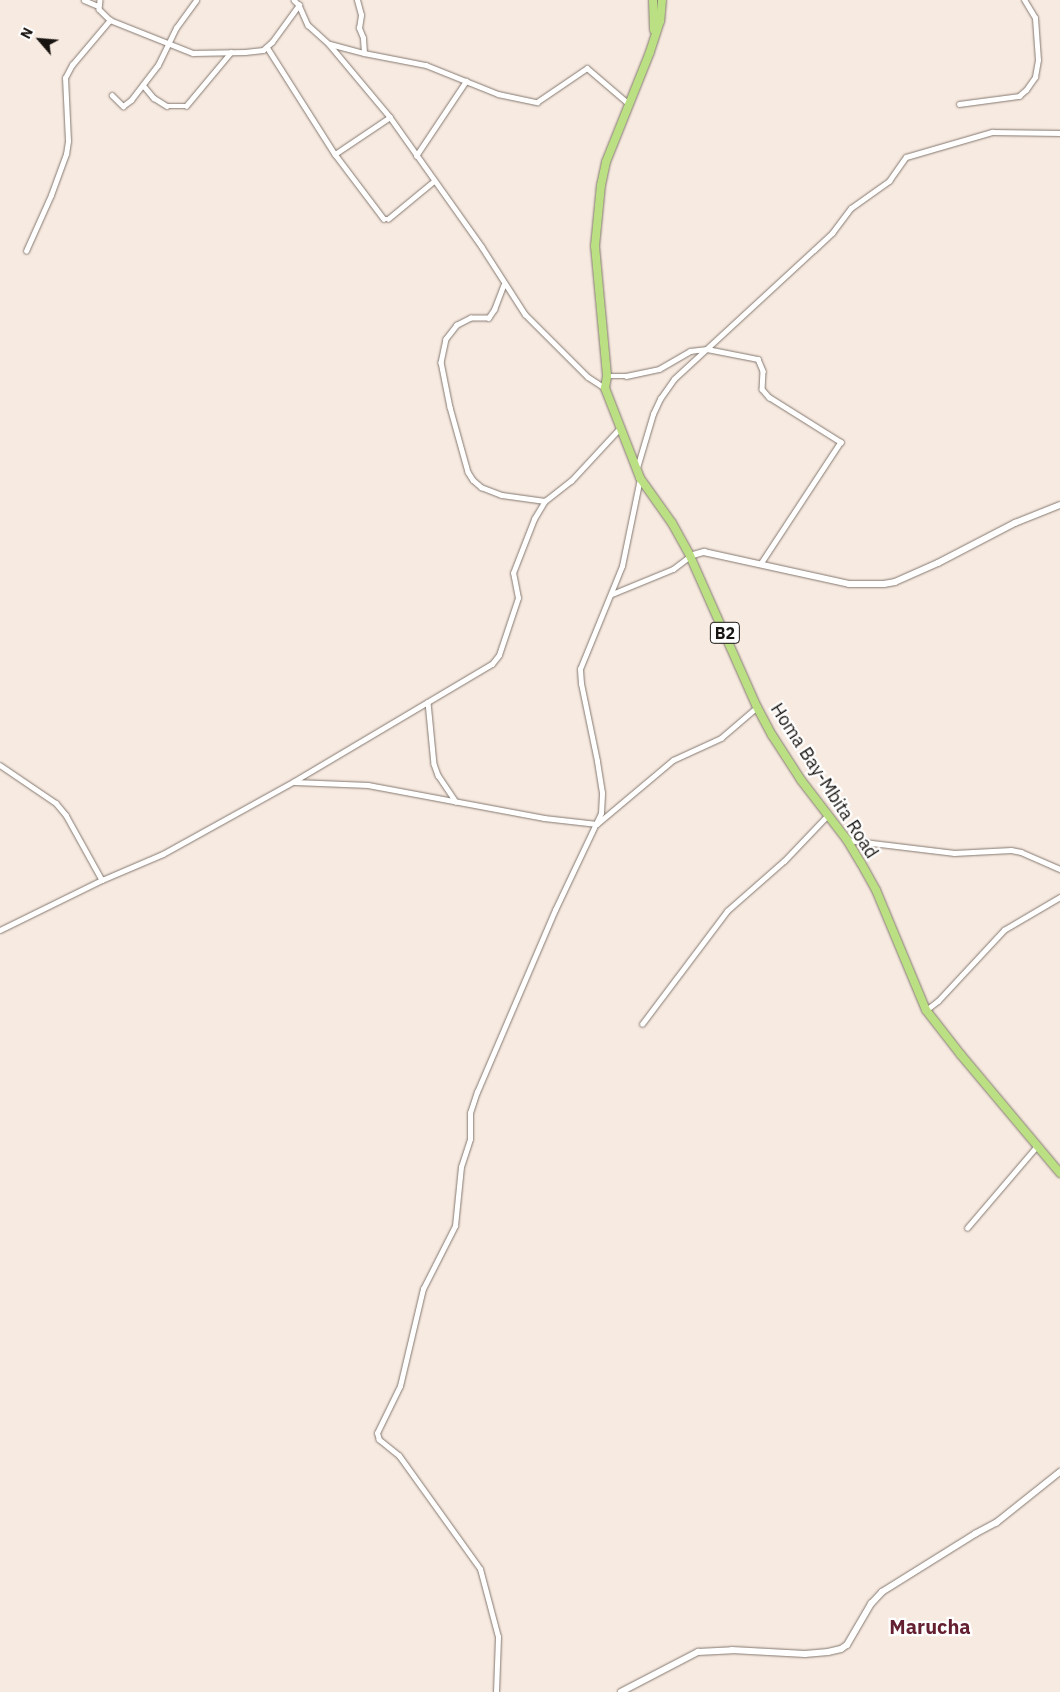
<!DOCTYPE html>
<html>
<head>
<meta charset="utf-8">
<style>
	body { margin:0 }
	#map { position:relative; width:1060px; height:1692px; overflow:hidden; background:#f7eae0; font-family:"IBM Plex Sans",sans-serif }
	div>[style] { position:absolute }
	.roads { filter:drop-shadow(0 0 1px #847870) drop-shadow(0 0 1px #847870) }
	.minor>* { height:4.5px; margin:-2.25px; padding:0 2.25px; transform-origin:2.25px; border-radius:2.25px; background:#fff }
	.tertiary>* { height:5.5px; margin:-2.75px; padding:0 2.75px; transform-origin:2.75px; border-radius:2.75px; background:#fff }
	.trunk>* { height:8px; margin:-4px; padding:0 4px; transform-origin:4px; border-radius:4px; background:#bbe084 }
	span { translate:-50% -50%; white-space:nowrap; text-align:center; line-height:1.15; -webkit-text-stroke:4.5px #fff; paint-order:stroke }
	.shield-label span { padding:1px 4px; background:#fff; border:1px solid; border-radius:4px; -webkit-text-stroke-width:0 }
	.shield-label { font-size:16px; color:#181411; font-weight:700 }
	.street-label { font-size:18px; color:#181411 }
	.quarter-label { font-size:20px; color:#641f30; font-weight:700 }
	.north { position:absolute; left:15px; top:15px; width:50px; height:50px; -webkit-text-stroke:4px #fff; paint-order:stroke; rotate:297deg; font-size:14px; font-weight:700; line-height:20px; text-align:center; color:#181411 }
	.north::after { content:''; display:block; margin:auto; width:18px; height:22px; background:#181411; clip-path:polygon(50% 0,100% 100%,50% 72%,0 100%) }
</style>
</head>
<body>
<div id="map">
	<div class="roads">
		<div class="minor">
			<i style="left:84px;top:0;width:15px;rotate:23deg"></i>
			<i style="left:100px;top:0;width:9px;rotate:96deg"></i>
			<i style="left:99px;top:9px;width:16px;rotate:45deg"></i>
			<i style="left:110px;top:20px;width:89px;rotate:21.7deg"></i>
			<i style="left:193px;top:53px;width:52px;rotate:-1.1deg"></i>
			<i style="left:245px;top:52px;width:18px;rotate:-6deg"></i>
			<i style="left:263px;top:50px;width:12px;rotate:-42deg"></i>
			<i style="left:272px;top:42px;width:46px;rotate:-53.9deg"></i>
			<i style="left:294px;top:0;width:7px;rotate:45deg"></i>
			<i style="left:299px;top:5px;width:22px;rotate:66deg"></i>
			<i style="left:308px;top:25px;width:28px;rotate:42deg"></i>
			<i style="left:329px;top:44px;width:95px;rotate:50.1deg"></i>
			<i style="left:390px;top:117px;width:159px;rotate:54.7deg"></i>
			<i style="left:482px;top:247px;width:80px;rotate:57.3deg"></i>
			<i style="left:525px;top:314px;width:89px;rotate:45deg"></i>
			<i style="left:588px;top:377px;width:20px;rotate:33deg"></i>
			<i style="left:330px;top:44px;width:35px;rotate:15deg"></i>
			<i style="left:364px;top:53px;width:15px;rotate:-94deg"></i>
			<i style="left:363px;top:38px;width:11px;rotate:-112deg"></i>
			<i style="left:359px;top:28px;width:13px;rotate:-81deg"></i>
			<i style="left:361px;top:15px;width:16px;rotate:-105deg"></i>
			<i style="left:267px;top:47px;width:127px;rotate:57.6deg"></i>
			<i style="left:335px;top:154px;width:81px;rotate:53deg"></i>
			<i style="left:384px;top:219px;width:4px"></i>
			<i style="left:388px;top:219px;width:60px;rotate:-39.6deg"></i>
			<i style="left:364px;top:53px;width:63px;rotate:11deg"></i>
			<i style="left:426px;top:65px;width:78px;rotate:21.9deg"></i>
			<i style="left:498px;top:94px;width:40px;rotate:12deg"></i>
			<i style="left:537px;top:102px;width:60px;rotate:-34.2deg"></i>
			<i style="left:587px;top:68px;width:54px;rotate:40.5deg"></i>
			<i style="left:143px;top:85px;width:17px;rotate:50deg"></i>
			<i style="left:154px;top:98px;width:15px;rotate:32deg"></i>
			<i style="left:167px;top:106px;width:19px"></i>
			<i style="left:186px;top:106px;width:70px;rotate:-50.2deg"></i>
			<i style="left:112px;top:95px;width:16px;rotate:45deg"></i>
			<i style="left:123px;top:106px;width:10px;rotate:-37deg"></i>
			<i style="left:131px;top:100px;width:44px;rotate:-52.4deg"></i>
			<i style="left:158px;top:65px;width:41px;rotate:-64.1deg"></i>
			<i style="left:176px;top:28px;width:34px;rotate:-54deg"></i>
			<i style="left:959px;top:104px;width:61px;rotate:-7.6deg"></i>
			<i style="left:1019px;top:96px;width:9px;rotate:-41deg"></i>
			<i style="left:1026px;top:90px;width:16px;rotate:-55deg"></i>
			<i style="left:1035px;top:77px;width:17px;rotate:-80deg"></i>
			<i style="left:1038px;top:60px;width:42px;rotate:-94.1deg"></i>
			<i style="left:1035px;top:18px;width:21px;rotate:-121deg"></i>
			<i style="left:335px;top:154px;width:66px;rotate:-33.9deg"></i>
			<i style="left:416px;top:156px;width:90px;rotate:-56.3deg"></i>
			<i style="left:26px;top:251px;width:61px;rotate:-65.9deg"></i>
			<i style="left:51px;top:195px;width:44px;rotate:-69.9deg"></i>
			<i style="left:66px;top:154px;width:13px;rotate:-81deg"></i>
			<i style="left:68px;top:141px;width:63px;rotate:-92.7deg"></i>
			<i style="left:65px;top:78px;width:15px;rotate:-62deg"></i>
			<i style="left:72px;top:65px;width:59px;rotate:-49.8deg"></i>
			<i style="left:504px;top:285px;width:26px;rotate:111deg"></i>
			<i style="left:495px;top:309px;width:11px;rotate:124deg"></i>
			<i style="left:489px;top:318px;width:18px;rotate:180deg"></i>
			<i style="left:471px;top:318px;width:16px;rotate:153deg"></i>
			<i style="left:457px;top:325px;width:18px;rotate:128deg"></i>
			<i style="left:446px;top:339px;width:24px;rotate:102deg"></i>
			<i style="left:441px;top:362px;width:46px;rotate:78.7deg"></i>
			<i style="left:450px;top:407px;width:67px;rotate:74.5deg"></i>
			<i style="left:468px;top:472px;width:9px;rotate:58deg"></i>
			<i style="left:473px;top:480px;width:11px;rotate:41deg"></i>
			<i style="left:481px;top:487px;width:22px;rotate:21deg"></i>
			<i style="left:502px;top:495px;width:43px;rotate:7.9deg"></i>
			<i style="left:607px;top:376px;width:19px"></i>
			<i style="left:626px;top:376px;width:34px;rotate:-12deg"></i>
			<i style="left:659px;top:369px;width:36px;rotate:-30deg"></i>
			<i style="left:690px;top:351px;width:17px;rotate:-7deg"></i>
			<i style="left:707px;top:349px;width:52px;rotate:11.1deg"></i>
			<i style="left:758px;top:359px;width:13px;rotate:67deg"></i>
			<i style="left:763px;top:371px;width:18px;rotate:93deg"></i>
			<i style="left:762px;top:389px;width:11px;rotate:49deg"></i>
			<i style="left:769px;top:397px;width:85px;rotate:32deg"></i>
			<i style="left:841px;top:442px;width:146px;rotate:123.3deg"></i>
			<i style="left:637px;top:468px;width:56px;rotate:-73.5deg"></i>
			<i style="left:653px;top:414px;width:17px;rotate:-65deg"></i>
			<i style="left:660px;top:399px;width:24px;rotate:-55deg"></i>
			<i style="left:674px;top:379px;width:190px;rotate:-42.7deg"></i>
			<i style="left:814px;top:250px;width:25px;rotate:-43deg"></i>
			<i style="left:832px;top:233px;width:31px;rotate:-53deg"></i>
			<i style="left:851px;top:208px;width:47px;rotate:-35.4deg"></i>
			<i style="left:889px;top:181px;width:29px;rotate:-55deg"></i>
			<i style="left:906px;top:157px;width:90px;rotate:-16.2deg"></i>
			<i style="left:992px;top:132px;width:68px;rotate:0.8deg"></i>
			<i style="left:612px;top:594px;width:66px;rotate:-22.3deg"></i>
			<i style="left:673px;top:569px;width:21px;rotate:-37deg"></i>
			<i style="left:428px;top:702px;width:62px;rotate:84.5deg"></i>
			<i style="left:434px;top:764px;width:12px;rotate:70deg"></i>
			<i style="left:438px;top:775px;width:32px;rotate:56deg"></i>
			<i style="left:0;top:765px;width:68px;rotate:34.2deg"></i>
			<i style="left:56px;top:803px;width:16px;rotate:50deg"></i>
			<i style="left:66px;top:815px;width:74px;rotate:61deg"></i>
			<i style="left:295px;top:782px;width:73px;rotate:2.4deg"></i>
			<i style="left:368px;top:785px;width:179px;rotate:10.6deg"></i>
			<i style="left:544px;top:818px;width:53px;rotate:6.5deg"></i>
			<i style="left:597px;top:824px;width:99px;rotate:-40.1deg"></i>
			<i style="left:673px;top:760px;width:53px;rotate:-24.6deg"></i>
			<i style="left:721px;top:738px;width:48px;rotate:-40.7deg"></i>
			<i style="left:847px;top:840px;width:108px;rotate:6.9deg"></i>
			<i style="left:954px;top:853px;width:57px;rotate:-3deg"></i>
			<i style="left:1011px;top:850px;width:10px;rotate:11deg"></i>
			<i style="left:1021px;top:852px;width:43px;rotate:23.6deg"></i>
			<i style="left:0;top:930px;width:114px;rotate:-26.1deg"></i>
			<i style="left:102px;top:880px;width:66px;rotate:-23.1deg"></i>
			<i style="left:163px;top:854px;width:149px;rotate:-29deg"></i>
			<i style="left:293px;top:782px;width:231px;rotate:-30.7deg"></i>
			<i style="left:492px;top:664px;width:11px;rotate:-52deg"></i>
			<i style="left:499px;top:655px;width:60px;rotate:-71.6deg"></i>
			<i style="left:518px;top:598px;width:25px;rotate:-101deg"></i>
			<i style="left:513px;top:573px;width:58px;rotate:-68.7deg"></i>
			<i style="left:534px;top:519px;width:21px;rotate:-59deg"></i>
			<i style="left:545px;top:501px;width:33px;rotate:-38deg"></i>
			<i style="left:571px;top:481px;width:72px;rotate:-47.2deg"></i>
			<i style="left:926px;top:1010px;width:15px;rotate:-37deg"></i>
			<i style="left:938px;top:1001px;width:97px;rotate:-47.1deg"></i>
			<i style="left:1004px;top:930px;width:65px;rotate:-30.5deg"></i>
			<i style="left:642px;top:1024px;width:141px;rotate:-53deg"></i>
			<i style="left:727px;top:911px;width:76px;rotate:-41.3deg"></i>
			<i style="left:784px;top:861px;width:64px;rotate:-46.3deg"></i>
			<i style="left:967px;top:1228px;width:108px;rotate:-49.5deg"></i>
			<i style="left:496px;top:1692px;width:55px;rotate:-87.9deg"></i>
			<i style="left:498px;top:1637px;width:70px;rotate:-104.8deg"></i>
			<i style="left:480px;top:1569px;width:139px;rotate:-125.6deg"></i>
			<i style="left:399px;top:1456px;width:26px;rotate:-141deg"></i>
			<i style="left:379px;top:1440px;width:7px;rotate:-106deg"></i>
			<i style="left:377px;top:1433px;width:52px;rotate:-63.9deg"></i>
			<i style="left:400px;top:1386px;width:100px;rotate:-76.7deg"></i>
			<i style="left:423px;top:1289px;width:71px;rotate:-63.1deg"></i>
			<i style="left:455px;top:1226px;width:59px;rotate:-84.2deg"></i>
			<i style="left:461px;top:1167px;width:29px;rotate:-72deg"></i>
			<i style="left:470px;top:1139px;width:26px;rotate:-90deg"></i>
			<i style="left:470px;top:1113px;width:22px;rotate:-72deg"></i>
			<i style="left:477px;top:1092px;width:198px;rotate:-66.8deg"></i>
			<i style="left:555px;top:910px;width:107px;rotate:-64.6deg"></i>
			<i style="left:601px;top:813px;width:20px;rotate:-87deg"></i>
			<i style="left:602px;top:793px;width:32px;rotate:-99deg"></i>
			<i style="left:597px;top:761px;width:79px;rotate:-101.7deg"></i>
			<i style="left:581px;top:684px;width:15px;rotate:-94deg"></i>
			<i style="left:580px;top:669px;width:111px;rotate:-67.8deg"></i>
			<i style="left:622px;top:566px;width:90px;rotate:-78.4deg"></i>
		</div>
		<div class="tertiary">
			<i style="left:690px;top:556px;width:15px;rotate:-16deg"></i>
			<i style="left:704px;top:552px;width:148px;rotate:12.4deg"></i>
			<i style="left:849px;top:584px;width:35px"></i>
			<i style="left:884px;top:584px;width:11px;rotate:-10deg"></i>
			<i style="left:895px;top:582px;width:47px;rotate:-23.8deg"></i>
			<i style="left:938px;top:563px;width:87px;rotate:-27.5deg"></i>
			<i style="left:1015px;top:523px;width:48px;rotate:-21.8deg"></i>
			<i style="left:621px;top:1692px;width:87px;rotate:-27.5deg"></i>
			<i style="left:698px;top:1652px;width:34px;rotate:-3deg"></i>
			<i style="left:732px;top:1650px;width:73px;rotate:3.1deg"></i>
			<i style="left:805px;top:1654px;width:23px;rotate:-5deg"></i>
			<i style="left:828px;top:1652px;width:13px;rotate:-13deg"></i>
			<i style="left:841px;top:1649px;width:7px;rotate:-34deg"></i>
			<i style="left:847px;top:1645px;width:48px;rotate:-59.7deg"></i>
			<i style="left:871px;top:1604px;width:16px;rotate:-47deg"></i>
			<i style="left:882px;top:1592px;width:110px;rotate:-31.9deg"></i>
			<i style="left:975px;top:1534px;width:24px;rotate:-28deg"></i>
			<i style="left:996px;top:1523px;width:82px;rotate:-38.6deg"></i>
		</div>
		<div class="trunk">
			<i style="left:653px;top:0;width:30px;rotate:88deg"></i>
			<i style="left:662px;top:0;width:21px;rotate:95deg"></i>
			<i style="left:660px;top:21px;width:33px;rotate:108deg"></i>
			<i style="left:650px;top:52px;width:118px;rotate:111.8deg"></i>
			<i style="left:606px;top:162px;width:24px;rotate:102deg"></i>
			<i style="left:601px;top:185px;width:61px;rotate:95.6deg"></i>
			<i style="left:595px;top:246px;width:131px;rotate:84.7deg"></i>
			<i style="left:607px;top:376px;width:12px;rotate:99deg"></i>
			<i style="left:605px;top:388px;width:97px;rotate:68.7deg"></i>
			<i style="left:640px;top:478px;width:55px;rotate:54.6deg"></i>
			<i style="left:672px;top:523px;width:38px;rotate:61deg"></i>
			<i style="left:690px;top:556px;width:165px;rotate:66.1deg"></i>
			<i style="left:757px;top:707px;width:32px;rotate:62deg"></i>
			<i style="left:772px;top:735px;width:54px;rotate:57.2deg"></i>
			<i style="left:801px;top:780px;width:76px;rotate:52.5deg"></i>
			<i style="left:847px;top:840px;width:27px;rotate:59deg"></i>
			<i style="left:861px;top:863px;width:31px;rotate:61deg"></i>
			<i style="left:876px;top:890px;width:130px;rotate:67.4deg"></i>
			<i style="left:926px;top:1010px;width:57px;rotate:52.1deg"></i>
			<i style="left:961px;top:1055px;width:154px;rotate:50deg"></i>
		</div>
	</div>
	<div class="shield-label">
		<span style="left:725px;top:633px">B2</span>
	</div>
	<div class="street-label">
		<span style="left:824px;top:781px;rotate:57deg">Homa Bay-Mbita Road</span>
	</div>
	<div class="quarter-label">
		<span style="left:930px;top:1626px">Marucha</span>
	</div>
	<div class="north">N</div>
</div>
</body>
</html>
